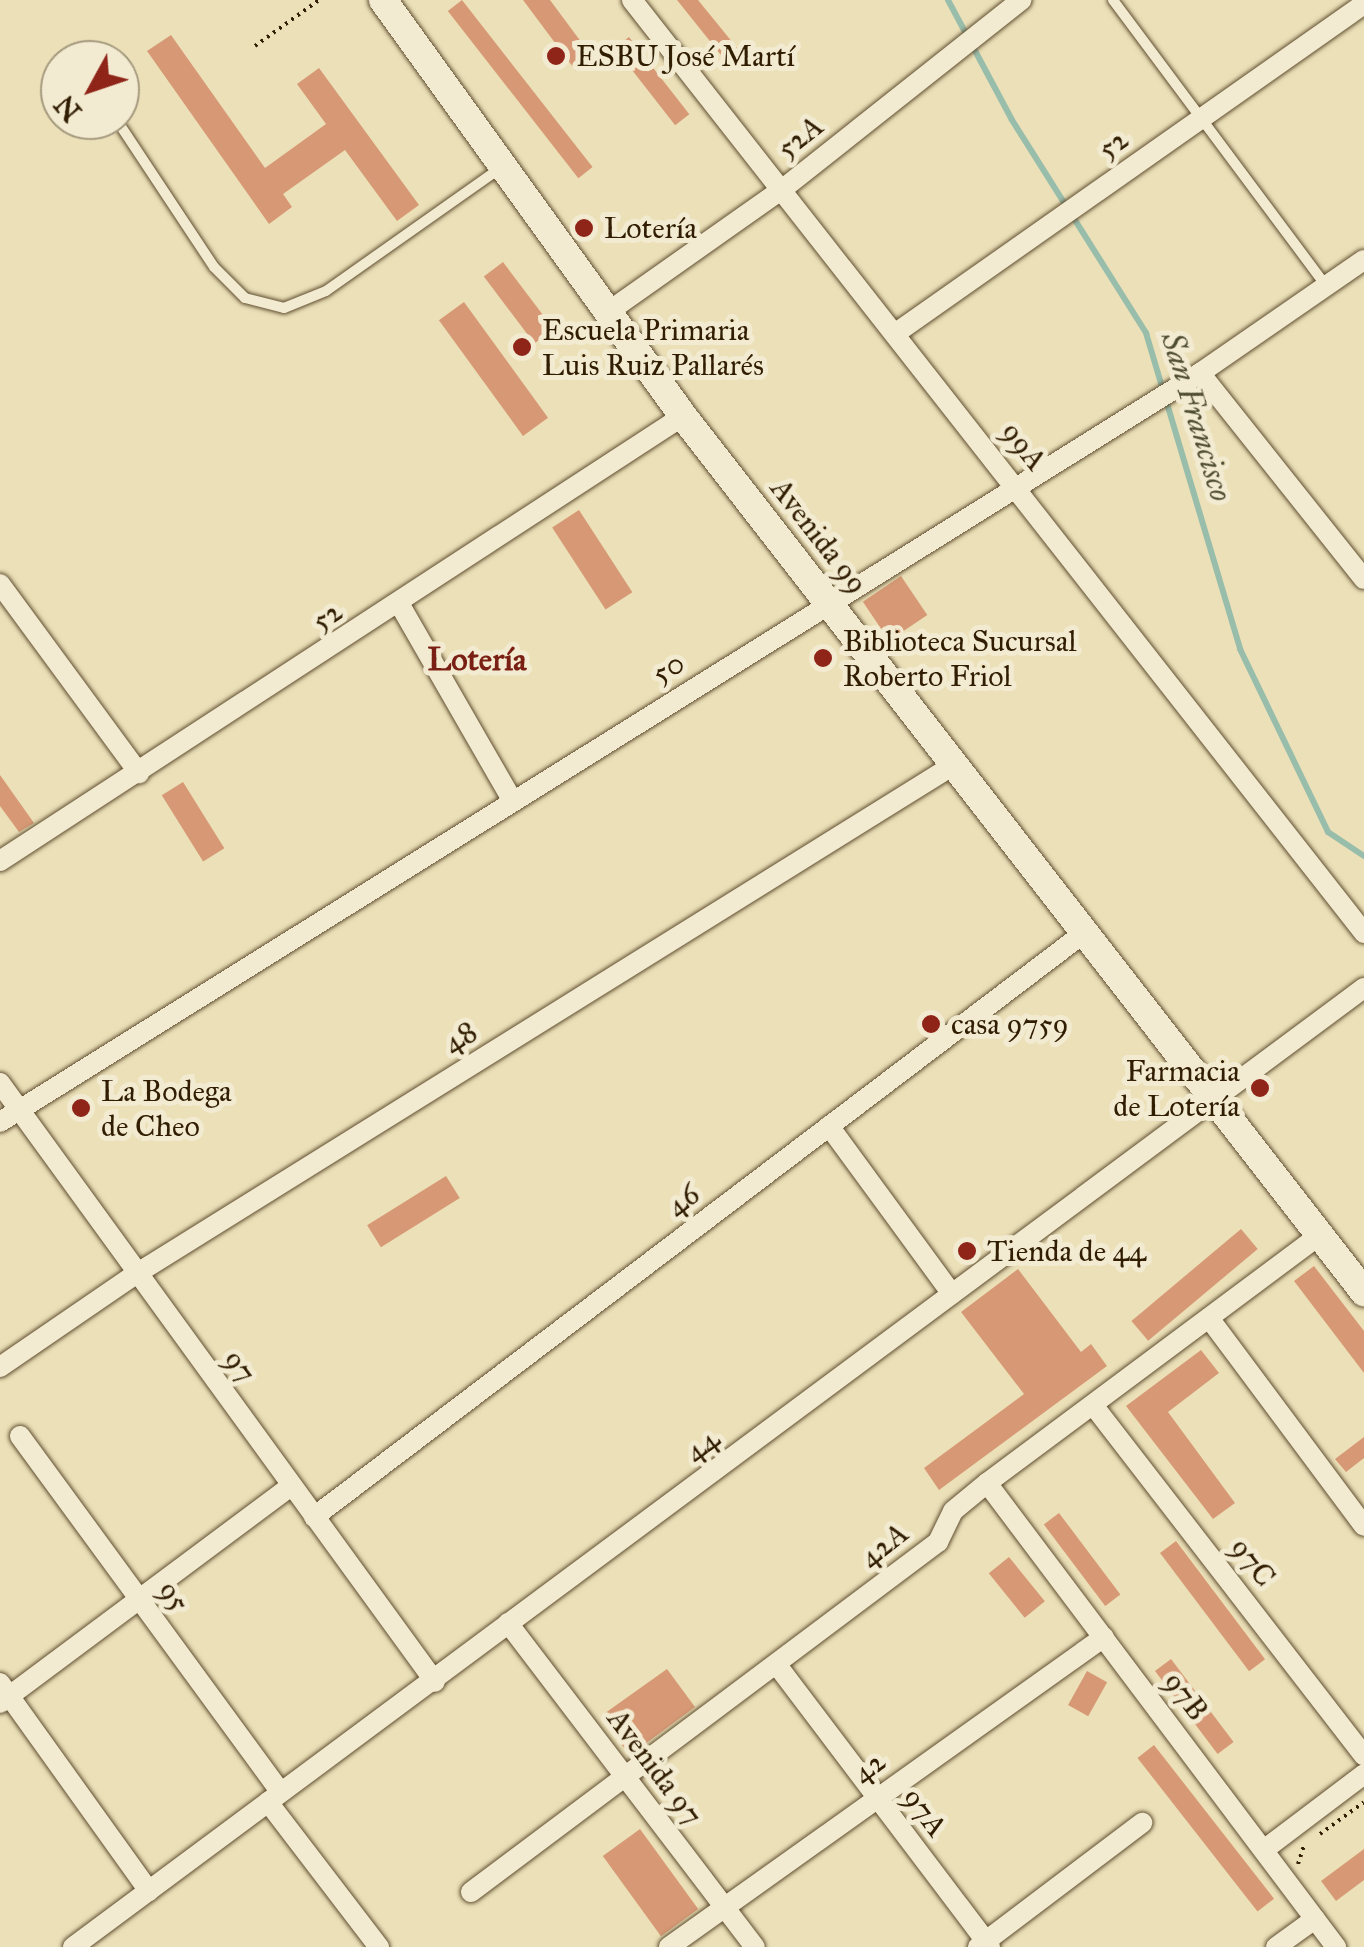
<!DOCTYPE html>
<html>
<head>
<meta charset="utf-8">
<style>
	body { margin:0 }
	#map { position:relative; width:1364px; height:1947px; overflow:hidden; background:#ebe0b8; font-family:"IM FELL Great Primer",serif }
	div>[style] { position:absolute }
	.stream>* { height:6px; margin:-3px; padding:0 3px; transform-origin:3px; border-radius:3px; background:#99bdab }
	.building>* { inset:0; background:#d79975; transform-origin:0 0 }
	.path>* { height:4px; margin-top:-2px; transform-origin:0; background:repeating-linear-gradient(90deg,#311d02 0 2.5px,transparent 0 7.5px) }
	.roads { filter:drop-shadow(0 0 2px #604e30) drop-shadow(0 0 2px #604e30) }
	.lane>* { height:10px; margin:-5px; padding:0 5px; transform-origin:5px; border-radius:5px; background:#f2ebd1 }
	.street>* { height:20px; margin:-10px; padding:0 10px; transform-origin:10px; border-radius:10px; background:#f2ebd1 }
	.secondary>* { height:28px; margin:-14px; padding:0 14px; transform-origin:14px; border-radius:14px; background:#f2ebd1 }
	.dots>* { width:28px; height:28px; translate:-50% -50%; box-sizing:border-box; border:5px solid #f2ebd1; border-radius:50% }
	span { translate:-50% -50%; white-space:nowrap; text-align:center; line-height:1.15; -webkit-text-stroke:10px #f2ebd1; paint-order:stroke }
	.poi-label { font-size:30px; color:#311d02 }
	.left { translate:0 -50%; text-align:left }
	.right { translate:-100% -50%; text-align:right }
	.street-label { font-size:30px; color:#311d02 }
	.water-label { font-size:32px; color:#504d35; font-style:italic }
	.neighbourhood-label { font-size:32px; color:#7a1f14; font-weight:700 }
	.north { position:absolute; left:40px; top:40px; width:100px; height:100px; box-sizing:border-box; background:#f2ebd1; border:2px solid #a5997e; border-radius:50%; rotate:230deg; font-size:28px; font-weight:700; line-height:40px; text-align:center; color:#311d02 }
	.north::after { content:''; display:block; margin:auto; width:35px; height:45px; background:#8f2418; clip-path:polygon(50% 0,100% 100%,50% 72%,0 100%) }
</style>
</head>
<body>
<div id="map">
	<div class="stream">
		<i style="left:948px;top:0;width:136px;rotate:61.9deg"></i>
		<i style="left:1012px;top:120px;width:252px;rotate:57.8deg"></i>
		<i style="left:1146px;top:333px;width:330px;rotate:73.4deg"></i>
		<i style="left:1240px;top:649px;width:203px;rotate:64.3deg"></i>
		<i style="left:1328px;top:832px;width:43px;rotate:33.7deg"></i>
	</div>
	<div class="building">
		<i style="left:462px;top:0;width:212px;height:18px;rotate:52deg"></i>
		<i style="clip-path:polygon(523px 0,550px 0,593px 58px,576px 71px)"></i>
		<i style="clip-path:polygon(677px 0,698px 0,742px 54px,729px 65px)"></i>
		<i style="clip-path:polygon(171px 35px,265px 168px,326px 124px,297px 84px,319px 68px,419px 205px,397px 221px,345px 150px,283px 194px,292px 207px,269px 224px,147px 51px)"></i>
		<i style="left:629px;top:37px;width:98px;height:18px;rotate:52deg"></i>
		<i style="left:503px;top:262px;width:84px;height:24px;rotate:53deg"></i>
		<i style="left:464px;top:302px;width:143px;height:31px;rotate:54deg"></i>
		<i style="left:579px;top:510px;width:98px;height:32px;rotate:57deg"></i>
		<i style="left:901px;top:576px;width:47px;height:46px;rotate:56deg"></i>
		<i style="clip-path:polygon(0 775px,34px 823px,19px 832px,0 806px)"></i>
		<i style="left:183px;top:782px;width:78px;height:25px;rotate:58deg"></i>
		<i style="left:446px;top:1176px;width:26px;height:93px;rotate:58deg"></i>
		<i style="left:1241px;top:1229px;width:26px;height:143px;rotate:50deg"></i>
		<i style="clip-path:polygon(1314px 1266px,1364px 1331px,1364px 1373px,1294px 1281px)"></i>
		<i style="clip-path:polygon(1018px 1269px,1081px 1352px,1091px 1344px,1107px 1366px,939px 1490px,924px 1468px,1024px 1394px,961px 1312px)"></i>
		<i style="clip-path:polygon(1201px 1350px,1219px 1373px,1168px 1412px,1235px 1503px,1213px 1519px,1126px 1406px)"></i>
		<i style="clip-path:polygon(1364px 1437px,1364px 1458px,1346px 1472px,1335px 1459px)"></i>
		<i style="left:1059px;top:1513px;width:102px;height:19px;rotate:53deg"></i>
		<i style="left:1176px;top:1541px;width:148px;height:20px;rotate:53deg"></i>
		<i style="left:1009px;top:1557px;width:57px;height:26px;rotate:51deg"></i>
		<i style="left:1171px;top:1659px;width:104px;height:20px;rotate:53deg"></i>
		<i style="clip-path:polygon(667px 1669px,695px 1707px,637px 1750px,624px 1748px,601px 1716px)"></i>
		<i style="left:1087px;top:1671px;width:23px;height:39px;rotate:29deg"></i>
		<i style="left:1154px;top:1745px;width:195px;height:21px;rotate:52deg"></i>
		<i style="left:640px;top:1829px;width:99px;height:46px;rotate:54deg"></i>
		<i style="clip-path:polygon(1364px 1849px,1364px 1880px,1336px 1901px,1321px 1881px)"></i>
	</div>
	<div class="path">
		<i style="left:255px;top:46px;width:79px;rotate:-35.7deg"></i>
		<i style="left:1320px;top:1834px;width:54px;rotate:-36deg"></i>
		<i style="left:1298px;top:1864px;width:20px;rotate:-72deg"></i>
	</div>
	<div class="roads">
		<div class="lane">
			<i style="left:1113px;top:0;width:357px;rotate:53.3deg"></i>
			<i style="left:120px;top:125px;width:170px;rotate:56.5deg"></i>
			<i style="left:214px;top:267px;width:44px;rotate:45deg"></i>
			<i style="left:245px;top:298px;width:40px;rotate:14.4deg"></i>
			<i style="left:284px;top:308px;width:45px;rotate:-22deg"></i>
			<i style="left:326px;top:291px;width:215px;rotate:-35.2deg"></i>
		</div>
		<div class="street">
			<i style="left:632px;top:0;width:1186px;rotate:51.88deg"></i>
			<i style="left:608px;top:312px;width:215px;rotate:-35.2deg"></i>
			<i style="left:784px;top:188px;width:303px;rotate:-38.4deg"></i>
			<i style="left:896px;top:333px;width:572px;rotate:-35.11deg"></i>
			<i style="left:1200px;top:373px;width:263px;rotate:51.5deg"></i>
			<i style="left:0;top:584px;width:235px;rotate:53.7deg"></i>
			<i style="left:400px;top:605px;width:225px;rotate:60.1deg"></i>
			<i style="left:0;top:861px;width:815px;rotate:-33.09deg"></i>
			<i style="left:0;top:1083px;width:740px;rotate:54.01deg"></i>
			<i style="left:0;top:1122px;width:1415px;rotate:-31.97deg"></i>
			<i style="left:1200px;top:373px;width:199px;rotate:-34.6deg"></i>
			<i style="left:829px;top:1126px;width:208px;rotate:53.8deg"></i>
			<i style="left:1209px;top:1318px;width:259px;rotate:53.3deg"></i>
			<i style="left:0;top:1367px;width:165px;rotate:-34.4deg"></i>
			<i style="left:136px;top:1274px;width:965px;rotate:-31.91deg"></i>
			<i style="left:1093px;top:1405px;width:443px;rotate:52.3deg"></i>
			<i style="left:20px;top:1436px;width:440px;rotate:53.8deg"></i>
			<i style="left:987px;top:1483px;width:581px;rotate:53.05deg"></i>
			<i style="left:314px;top:1517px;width:971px;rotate:-37.18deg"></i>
			<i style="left:508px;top:1623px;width:407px;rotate:52.7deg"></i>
			<i style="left:777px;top:1665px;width:353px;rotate:52.9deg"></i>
			<i style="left:0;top:1683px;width:256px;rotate:54.4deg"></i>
			<i style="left:0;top:1703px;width:363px;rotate:-36.7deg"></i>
			<i style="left:268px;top:1802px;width:183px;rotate:52.6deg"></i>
			<i style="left:1265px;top:1849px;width:124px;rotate:-37.1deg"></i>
			<i style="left:471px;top:1892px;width:584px;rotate:-36.85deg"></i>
			<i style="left:938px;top:1542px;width:34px;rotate:-64deg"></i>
			<i style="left:953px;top:1511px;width:44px;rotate:-39.5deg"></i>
			<i style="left:987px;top:1483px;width:415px;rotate:-36.7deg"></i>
			<i style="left:73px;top:1947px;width:1608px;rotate:-36.61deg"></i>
			<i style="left:669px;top:1947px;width:534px;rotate:-35.48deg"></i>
			<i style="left:978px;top:1947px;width:206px;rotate:-37.1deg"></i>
			<i style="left:1276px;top:1947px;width:48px;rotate:-35.7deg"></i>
		</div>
		<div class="secondary">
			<i style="left:383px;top:0;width:513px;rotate:54.2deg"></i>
			<i style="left:683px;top:416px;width:1110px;rotate:52.14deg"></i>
		</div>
	</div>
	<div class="dots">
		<i style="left:556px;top:56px;background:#8f2418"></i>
		<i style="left:584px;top:228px;background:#8f2418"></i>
		<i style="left:522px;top:347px;background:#8f2418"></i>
		<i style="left:823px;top:658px;background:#8f2418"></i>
		<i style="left:931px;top:1024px;background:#8f2418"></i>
		<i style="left:1260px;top:1088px;background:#8f2418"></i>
		<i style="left:81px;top:1108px;background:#8f2418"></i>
		<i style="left:967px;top:1251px;background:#8f2418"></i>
	</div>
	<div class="poi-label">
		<span class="left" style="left:576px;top:56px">ESBU José Martí</span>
		<span class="left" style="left:604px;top:228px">Lotería</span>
		<span class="left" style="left:542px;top:347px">Escuela Primaria<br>Luis Ruiz Pallarés</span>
		<span class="left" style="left:843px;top:658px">Biblioteca Sucursal<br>Roberto Friol</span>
		<span class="left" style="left:951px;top:1024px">casa 9759</span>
		<span class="right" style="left:1240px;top:1088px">Farmacia<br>de Lotería</span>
		<span class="left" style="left:101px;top:1108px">La Bodega<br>de Cheo</span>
		<span class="left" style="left:987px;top:1251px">Tienda de 44</span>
	</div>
	<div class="street-label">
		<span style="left:800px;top:137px;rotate:-38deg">52A</span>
		<span style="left:1113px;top:144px;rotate:-35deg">52</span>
		<span style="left:1024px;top:446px;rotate:52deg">99A</span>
		<span style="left:819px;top:536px;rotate:52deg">Avenida 99</span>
		<span style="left:327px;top:616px;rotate:-33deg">52</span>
		<span style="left:668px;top:668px;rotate:-32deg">50</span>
		<span style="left:460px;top:1037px;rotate:-32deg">48</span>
		<span style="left:683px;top:1200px;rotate:-37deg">46</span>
		<span style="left:240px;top:1366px;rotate:54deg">97</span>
		<span style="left:702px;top:1445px;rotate:-36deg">44</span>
		<span style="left:884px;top:1545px;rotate:-38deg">42A</span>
		<span style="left:1253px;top:1562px;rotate:52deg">97C</span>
		<span style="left:174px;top:1596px;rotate:54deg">95</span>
		<span style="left:1186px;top:1696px;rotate:53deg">97B</span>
		<span style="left:655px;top:1767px;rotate:53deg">Avenida 97</span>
		<span style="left:869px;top:1767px;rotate:-36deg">42</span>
		<span style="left:925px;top:1812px;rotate:53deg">97A</span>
	</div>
	<div class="water-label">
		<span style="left:1196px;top:417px;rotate:73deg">San Francisco</span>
	</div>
	<div class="neighbourhood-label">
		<span style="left:477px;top:660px">Lotería</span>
	</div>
	<div class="north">N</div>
</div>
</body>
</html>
